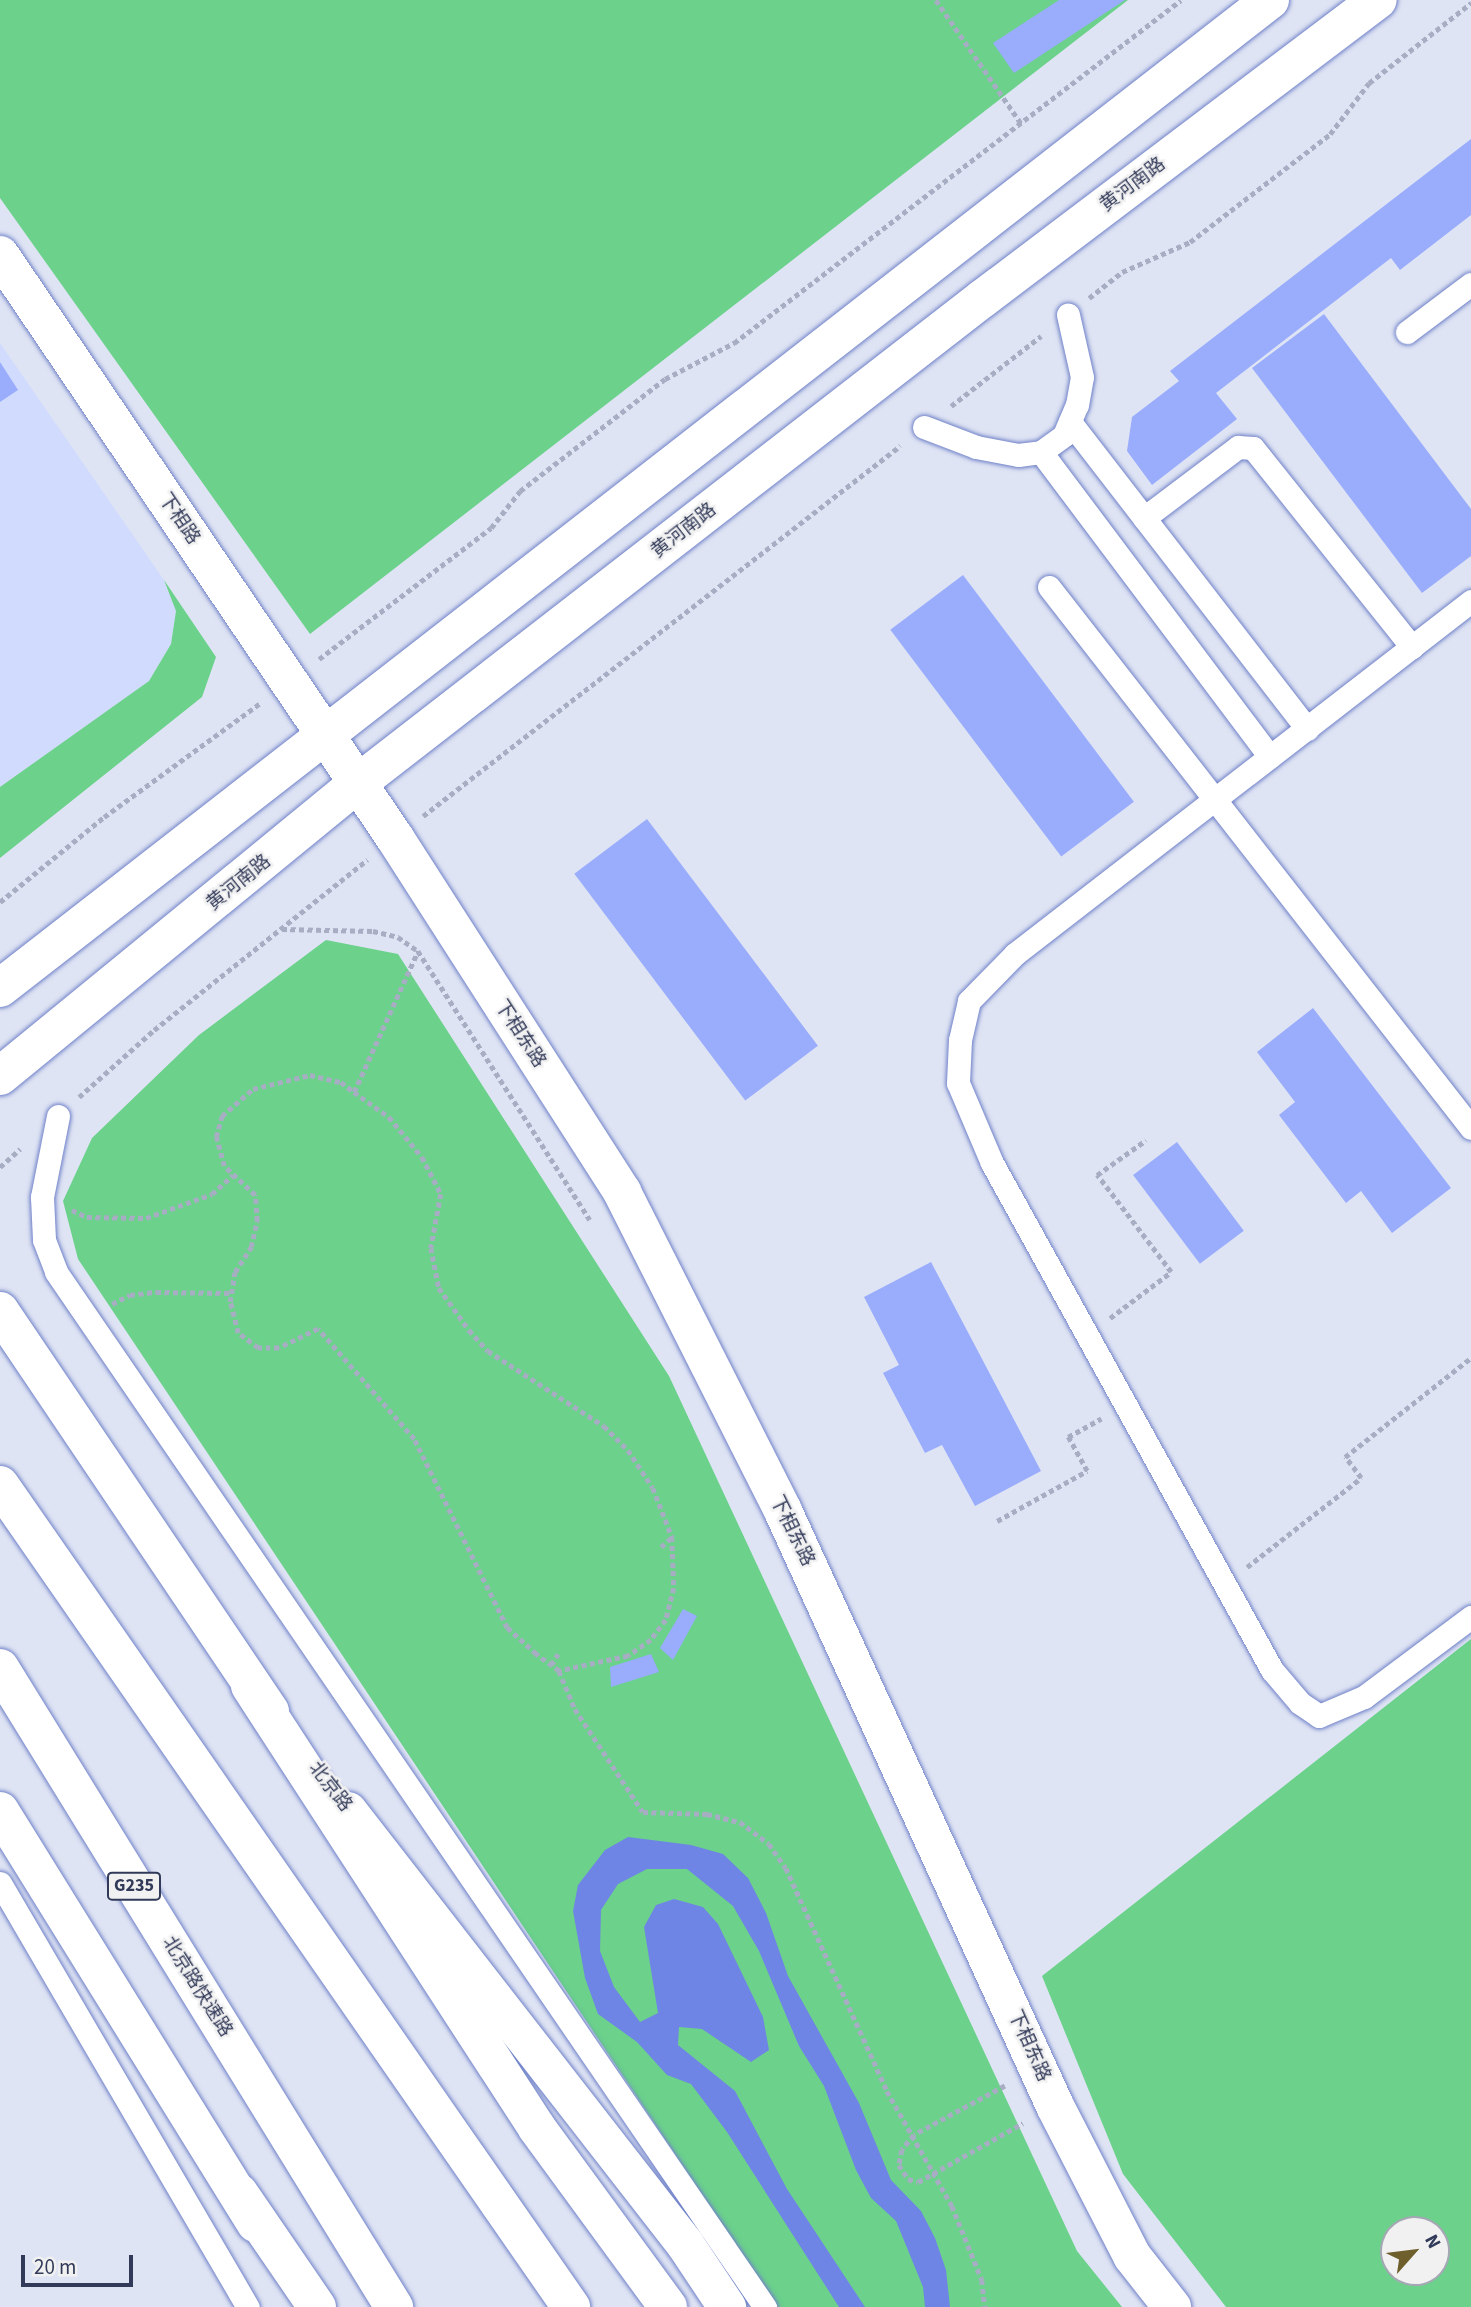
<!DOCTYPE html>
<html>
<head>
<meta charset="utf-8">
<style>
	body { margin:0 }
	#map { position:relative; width:1471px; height:2307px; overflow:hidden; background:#dfe4f4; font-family:"Source Sans 3","Noto Sans SC",sans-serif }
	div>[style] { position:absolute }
	.built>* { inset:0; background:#d1dbfd }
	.green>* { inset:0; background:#6bd18b }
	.water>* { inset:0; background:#6f85e5 }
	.building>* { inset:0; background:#99adfc; transform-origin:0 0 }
	.path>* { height:4.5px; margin-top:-2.25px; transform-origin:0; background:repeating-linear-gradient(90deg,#a7adc2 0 5px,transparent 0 8.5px) }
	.roads { filter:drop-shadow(0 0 2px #6f81c8) drop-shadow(0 0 2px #6f81c8) }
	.service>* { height:23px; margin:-11.5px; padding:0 11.5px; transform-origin:11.5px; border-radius:11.5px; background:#fff }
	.minor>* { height:38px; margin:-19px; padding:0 19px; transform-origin:19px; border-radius:19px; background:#fff }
	.primary>* { height:38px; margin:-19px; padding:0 19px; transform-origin:19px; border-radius:19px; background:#fff }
	.trunk>* { height:38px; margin:-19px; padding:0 19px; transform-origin:19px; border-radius:19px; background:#fff }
	span { translate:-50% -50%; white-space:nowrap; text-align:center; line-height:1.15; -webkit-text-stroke:5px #f1f1f1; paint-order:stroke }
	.shield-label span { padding:2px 5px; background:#f1f1f1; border:2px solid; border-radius:5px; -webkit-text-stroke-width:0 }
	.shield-label { font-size:18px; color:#323a59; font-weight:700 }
	.street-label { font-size:19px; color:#323a59 }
	.north { position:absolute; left:1380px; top:2216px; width:70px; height:70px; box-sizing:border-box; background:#f1f1f1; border:2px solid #a5a8b4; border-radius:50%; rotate:62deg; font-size:19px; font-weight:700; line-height:28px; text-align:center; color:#323a59 }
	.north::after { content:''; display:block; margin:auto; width:24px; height:32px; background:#6e5f2c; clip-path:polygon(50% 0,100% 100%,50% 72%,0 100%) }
	.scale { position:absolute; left:21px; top:2255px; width:112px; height:32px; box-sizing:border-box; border:4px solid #323a59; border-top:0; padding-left:9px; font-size:21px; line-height:24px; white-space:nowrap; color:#323a59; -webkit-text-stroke:5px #f1f1f1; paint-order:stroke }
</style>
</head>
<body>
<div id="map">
	<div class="built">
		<i style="clip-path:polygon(0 343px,164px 580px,176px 611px,171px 644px,149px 681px,0 787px)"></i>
	</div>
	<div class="green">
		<i style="clip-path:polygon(0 0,1128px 0,310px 634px,0 198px)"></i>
		<i style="clip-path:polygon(164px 580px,216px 657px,202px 697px,0 858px,0 787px,149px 681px,171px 644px,176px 611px)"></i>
		<i style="clip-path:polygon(326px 940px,398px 954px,669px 1376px,1077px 2251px,1122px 2307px,777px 2307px,78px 1259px,63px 1201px,92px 1138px,199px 1035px)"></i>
		<i style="clip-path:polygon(evenodd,1471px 1639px,1471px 2307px,1226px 2307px,1123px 2174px,1042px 1976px,1471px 1639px,1394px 2230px,1436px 2230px,1436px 2272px,1394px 2272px,1394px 2230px)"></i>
	</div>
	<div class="water">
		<i style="clip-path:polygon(628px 1837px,691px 1845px,723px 1854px,748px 1878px,766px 1913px,788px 1976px,859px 2103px,891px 2180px,921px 2211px,935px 2238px,946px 2270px,950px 2307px,925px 2307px,923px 2287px,896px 2221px,871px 2198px,856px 2170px,824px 2086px,799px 2046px,759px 1951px,733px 1906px,687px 1869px,647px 1869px,618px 1884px,601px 1910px,600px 1951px,614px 1987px,640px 2022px,658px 2013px,644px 1927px,656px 1905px,674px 1899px,703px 1907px,718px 1924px,763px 2017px,769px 2050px,751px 2062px,702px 2029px,679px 2027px,678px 2045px,735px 2091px,787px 2189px,865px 2307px,839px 2307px,727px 2132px,691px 2084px,667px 2075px,637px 2042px,598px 2014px,585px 1978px,573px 1911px,578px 1885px,605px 1850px)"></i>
	</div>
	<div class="building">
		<i style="clip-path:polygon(1059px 0,1125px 0,1014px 73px,993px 43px)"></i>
		<i style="clip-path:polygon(1471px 139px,1471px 215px,1400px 270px,1391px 258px,1216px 393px,1237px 419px,1152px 485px,1127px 451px,1132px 417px,1179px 381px,1170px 371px)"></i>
		<i style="clip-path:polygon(1324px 314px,1471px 509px,1471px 556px,1422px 593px,1252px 368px)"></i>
		<i style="clip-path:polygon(0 362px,18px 390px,0 402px)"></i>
		<i style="left:963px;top:575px;width:284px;height:91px;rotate:53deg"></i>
		<i style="left:647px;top:819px;width:284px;height:91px;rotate:53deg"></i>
		<i style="clip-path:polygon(1313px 1008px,1451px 1188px,1392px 1233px,1361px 1191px,1346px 1203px,1279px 1115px,1295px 1102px,1257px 1052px)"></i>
		<i style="left:1177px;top:1142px;width:111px;height:55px;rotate:53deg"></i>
		<i style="clip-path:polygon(931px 1262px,1041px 1471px,975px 1506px,942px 1445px,925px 1453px,883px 1373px,899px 1365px,864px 1297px)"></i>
		<i style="clip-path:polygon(683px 1609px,697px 1616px,673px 1660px,660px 1648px)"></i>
		<i style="clip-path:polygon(651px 1654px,659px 1672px,611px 1687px,610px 1667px)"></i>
	</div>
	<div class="path">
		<i style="left:936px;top:0;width:150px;rotate:55.4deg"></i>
		<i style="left:1089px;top:298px;width:42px;rotate:-38.2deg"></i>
		<i style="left:1122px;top:272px;width:74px;rotate:-23.8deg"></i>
		<i style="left:1190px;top:242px;width:177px;rotate:-37.6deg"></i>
		<i style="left:1330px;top:134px;width:64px;rotate:-52.6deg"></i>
		<i style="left:1369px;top:83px;width:130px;rotate:-38.1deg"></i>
		<i style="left:951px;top:406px;width:114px;rotate:-37.9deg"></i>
		<i style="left:319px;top:659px;width:216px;rotate:-37.3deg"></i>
		<i style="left:491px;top:528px;width:47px;rotate:-51.9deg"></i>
		<i style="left:520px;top:491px;width:183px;rotate:-37.7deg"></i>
		<i style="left:665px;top:379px;width:78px;rotate:-27.6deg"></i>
		<i style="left:734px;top:343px;width:563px;rotate:-37.5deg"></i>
		<i style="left:423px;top:816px;width:604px;rotate:-37.8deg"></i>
		<i style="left:0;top:902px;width:134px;rotate:-39.3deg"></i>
		<i style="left:104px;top:817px;width:192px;rotate:-36.1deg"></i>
		<i style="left:282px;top:929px;width:91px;rotate:1.3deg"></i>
		<i style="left:373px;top:931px;width:26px;rotate:13deg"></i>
		<i style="left:398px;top:937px;width:24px;rotate:35deg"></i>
		<i style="left:418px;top:951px;width:319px;rotate:57.4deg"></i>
		<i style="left:310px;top:1075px;width:32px;rotate:13deg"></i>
		<i style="left:341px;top:1082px;width:16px;rotate:38deg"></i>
		<i style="left:354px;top:1092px;width:43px;rotate:35.5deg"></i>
		<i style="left:389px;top:1117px;width:52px;rotate:50.5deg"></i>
		<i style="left:422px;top:1157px;width:42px;rotate:62.8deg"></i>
		<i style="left:441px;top:1194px;width:55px;rotate:100.5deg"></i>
		<i style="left:431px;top:1248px;width:41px;rotate:78.7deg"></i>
		<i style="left:439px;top:1288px;width:52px;rotate:54.5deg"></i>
		<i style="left:469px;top:1330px;width:28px;rotate:48deg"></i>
		<i style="left:488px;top:1351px;width:138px;rotate:32.9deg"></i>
		<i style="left:604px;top:1426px;width:34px;rotate:45deg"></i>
		<i style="left:628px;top:1450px;width:45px;rotate:56.7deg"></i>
		<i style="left:653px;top:1488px;width:53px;rotate:68.8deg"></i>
		<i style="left:672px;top:1537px;width:51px;rotate:87.8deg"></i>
		<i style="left:674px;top:1588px;width:33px;rotate:104deg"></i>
		<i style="left:666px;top:1620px;width:25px;rotate:127deg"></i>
		<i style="left:651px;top:1640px;width:28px;rotate:145deg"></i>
		<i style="left:628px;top:1656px;width:71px;rotate:167.7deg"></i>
		<i style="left:559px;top:1671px;width:29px;rotate:-144deg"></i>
		<i style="left:536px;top:1654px;width:39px;rotate:-138deg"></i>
		<i style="left:507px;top:1628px;width:211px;rotate:-116.2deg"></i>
		<i style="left:414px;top:1439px;width:146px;rotate:-131.1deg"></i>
		<i style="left:318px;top:1329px;width:43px;rotate:154deg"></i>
		<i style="left:279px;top:1348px;width:21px;rotate:180deg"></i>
		<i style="left:258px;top:1348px;width:25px;rotate:-143deg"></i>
		<i style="left:238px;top:1333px;width:32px;rotate:-104deg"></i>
		<i style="left:230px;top:1302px;width:30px;rotate:-81deg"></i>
		<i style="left:235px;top:1272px;width:30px;rotate:-57deg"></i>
		<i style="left:251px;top:1247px;width:27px;rotate:-77deg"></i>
		<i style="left:257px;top:1221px;width:26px;rotate:-94deg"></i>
		<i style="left:255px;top:1195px;width:42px;rotate:-136.9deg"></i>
		<i style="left:224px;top:1166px;width:30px;rotate:-105deg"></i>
		<i style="left:216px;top:1137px;width:22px;rotate:-74deg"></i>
		<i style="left:222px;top:1116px;width:41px;rotate:-41.1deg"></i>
		<i style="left:253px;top:1089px;width:59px;rotate:-13.8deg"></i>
		<i style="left:354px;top:1092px;width:155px;rotate:-65.6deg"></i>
		<i style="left:79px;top:1097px;width:101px;rotate:-41.8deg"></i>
		<i style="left:154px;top:1030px;width:273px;rotate:-38.6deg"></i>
		<i style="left:0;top:1167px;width:27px;rotate:-42deg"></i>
		<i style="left:72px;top:1210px;width:17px;rotate:25deg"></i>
		<i style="left:87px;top:1217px;width:59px;rotate:1deg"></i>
		<i style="left:146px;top:1218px;width:70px;rotate:-20deg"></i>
		<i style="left:212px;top:1194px;width:28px;rotate:-42deg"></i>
		<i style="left:112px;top:1304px;width:20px;rotate:-27deg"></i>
		<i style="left:130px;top:1295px;width:26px;rotate:-7deg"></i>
		<i style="left:156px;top:1292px;width:75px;rotate:0.8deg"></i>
		<i style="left:1110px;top:1318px;width:76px;rotate:-37deg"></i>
		<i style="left:1171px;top:1272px;width:122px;rotate:-127.3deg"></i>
		<i style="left:1097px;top:1175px;width:60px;rotate:-35.5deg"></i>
		<i style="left:997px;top:1521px;width:103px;rotate:-29.1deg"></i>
		<i style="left:1087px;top:1471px;width:39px;rotate:-119deg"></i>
		<i style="left:1068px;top:1437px;width:38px;rotate:-29deg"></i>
		<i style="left:661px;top:1547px;width:15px;rotate:-42deg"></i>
		<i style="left:1247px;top:1567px;width:145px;rotate:-38deg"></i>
		<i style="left:1361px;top:1478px;width:26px;rotate:-127deg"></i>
		<i style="left:1345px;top:1457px;width:160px;rotate:-38.2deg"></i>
		<i style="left:551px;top:1665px;width:13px;rotate:-58deg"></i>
		<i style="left:559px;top:1671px;width:41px;rotate:67.2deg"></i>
		<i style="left:575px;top:1709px;width:123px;rotate:56.6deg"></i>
		<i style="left:643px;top:1812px;width:64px;rotate:1.8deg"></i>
		<i style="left:707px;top:1814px;width:34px;rotate:14deg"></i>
		<i style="left:740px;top:1822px;width:36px;rotate:37deg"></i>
		<i style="left:769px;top:1844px;width:29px;rotate:55deg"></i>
		<i style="left:786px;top:1868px;width:245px;rotate:65.6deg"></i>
		<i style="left:887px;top:2091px;width:132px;rotate:60.5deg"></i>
		<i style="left:952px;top:2206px;width:80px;rotate:67.9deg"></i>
		<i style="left:982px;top:2280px;width:27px;rotate:84deg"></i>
		<i style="left:1005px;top:2086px;width:103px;rotate:151.7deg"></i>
		<i style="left:914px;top:2135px;width:19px;rotate:129deg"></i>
		<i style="left:902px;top:2150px;width:15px;rotate:101deg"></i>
		<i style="left:899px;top:2165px;width:17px;rotate:57deg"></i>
		<i style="left:908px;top:2179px;width:10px;rotate:17deg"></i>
		<i style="left:918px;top:2182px;width:120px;rotate:-29.3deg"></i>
	</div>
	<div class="roads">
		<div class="service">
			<i style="left:1407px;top:332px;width:80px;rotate:-36.9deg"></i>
			<i style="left:1070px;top:422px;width:388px;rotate:52.3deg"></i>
			<i style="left:924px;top:427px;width:56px;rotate:21deg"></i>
			<i style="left:976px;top:447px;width:43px;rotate:10.8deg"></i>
			<i style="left:1018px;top:455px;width:23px;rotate:-7deg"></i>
			<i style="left:1041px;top:452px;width:29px;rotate:-36deg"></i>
			<i style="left:1064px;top:435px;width:33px;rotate:-67deg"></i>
			<i style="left:1077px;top:405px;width:28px;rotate:-80deg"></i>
			<i style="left:1082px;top:377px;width:64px;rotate:-102.7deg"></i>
			<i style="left:1041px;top:452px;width:381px;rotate:53.1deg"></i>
			<i style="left:1144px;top:518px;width:118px;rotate:-37.1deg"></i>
			<i style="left:1238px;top:447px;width:15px;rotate:4deg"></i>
			<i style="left:1253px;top:448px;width:255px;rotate:51.4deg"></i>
			<i style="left:1049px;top:587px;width:686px;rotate:52.04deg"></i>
			<i style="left:1471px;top:601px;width:577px;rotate:142.26deg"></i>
			<i style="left:1015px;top:954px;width:66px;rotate:134.4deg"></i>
			<i style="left:969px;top:1001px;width:40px;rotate:103deg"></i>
			<i style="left:960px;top:1040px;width:43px;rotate:92.7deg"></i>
			<i style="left:958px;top:1083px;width:87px;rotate:67deg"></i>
			<i style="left:992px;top:1163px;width:579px;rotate:61.09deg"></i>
			<i style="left:1272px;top:1670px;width:43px;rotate:49.7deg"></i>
			<i style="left:1300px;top:1703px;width:23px;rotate:34deg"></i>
			<i style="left:1319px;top:1716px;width:49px;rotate:-22.9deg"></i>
			<i style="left:1364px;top:1697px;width:134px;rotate:-36.8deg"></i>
			<i style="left:58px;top:1116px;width:83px;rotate:101.2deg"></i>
			<i style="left:42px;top:1197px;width:43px;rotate:87.3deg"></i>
			<i style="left:44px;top:1240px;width:34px;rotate:69deg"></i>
			<i style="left:56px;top:1272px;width:1255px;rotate:55.59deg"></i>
			<i style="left:0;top:1883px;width:491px;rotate:59.7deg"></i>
		</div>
		<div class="minor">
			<i style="left:0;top:255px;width:704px;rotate:55.88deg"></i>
			<i style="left:395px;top:838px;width:421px;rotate:57.3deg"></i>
			<i style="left:622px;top:1192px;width:357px;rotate:63.2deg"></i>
			<i style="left:783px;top:1511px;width:654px;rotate:65.43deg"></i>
			<i style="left:1055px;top:2106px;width:169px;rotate:62.8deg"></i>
			<i style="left:1132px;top:2256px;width:65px;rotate:51.9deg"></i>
		</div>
		<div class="primary">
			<i style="left:0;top:988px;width:1609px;rotate:-37.88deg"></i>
			<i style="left:0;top:1076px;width:463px;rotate:-39.3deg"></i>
			<i style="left:358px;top:783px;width:790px;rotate:-37.8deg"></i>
			<i style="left:982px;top:299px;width:496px;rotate:-37.1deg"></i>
			<i style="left:0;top:1311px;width:483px;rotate:56deg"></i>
			<i style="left:0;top:1811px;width:485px;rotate:58.2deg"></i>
			<i style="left:348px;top:1811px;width:549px;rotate:52.11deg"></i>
			<i style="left:685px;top:2244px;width:76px;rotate:56.3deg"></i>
		</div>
		<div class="trunk">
			<i style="left:0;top:1485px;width:1001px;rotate:55.21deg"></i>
			<i style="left:0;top:1668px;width:751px;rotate:58.34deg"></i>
			<i style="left:250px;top:1686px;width:527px;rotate:57deg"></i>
			<i style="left:537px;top:2128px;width:222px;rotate:53.8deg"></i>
			<i style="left:239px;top:2193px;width:138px;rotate:55.6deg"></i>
		</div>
	</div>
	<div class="shield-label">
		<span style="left:134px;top:1886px">G235</span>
	</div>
	<div class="street-label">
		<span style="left:1133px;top:185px;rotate:-37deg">黄河南路</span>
		<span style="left:179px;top:519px;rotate:56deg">下相路</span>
		<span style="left:684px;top:531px;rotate:-38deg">黄河南路</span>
		<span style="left:239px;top:883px;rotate:-39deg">黄河南路</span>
		<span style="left:520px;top:1034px;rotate:57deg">下相东路</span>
		<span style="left:792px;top:1531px;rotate:64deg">下相东路</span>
		<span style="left:330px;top:1787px;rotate:52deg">北京路</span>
		<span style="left:197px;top:1987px;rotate:58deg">北京路快速路</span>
		<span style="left:1029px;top:2046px;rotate:66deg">下相东路</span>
	</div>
	<div class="north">N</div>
	<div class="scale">20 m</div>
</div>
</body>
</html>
